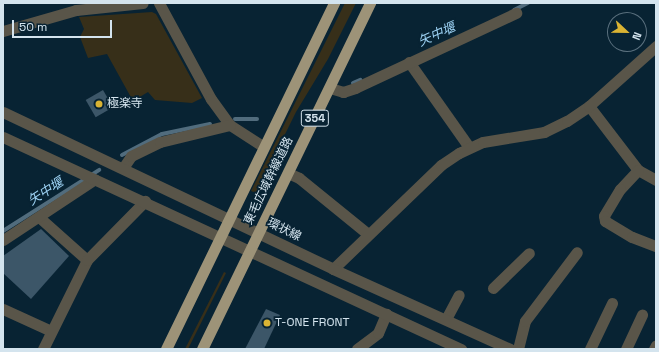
<!DOCTYPE html>
<html>
<head>
<meta charset="utf-8">
<style>
	body { margin:0 }
	#map { position:relative; width:659px; height:352px; overflow:hidden; background:#082333; font-family:"Space Grotesk","Noto Sans JP",sans-serif }
	div>[style] { position:absolute }
	.green>* { inset:0; background:#372f19 }
	.stream>* { height:4px; margin:-2px; padding:0 2px; transform-origin:2px; border-radius:2px; background:#516c7d }
	.building>* { inset:0; background:#3c5668; transform-origin:0 0 }
	.minor>* { height:11px; margin:-5.5px; padding:0 5.5px; transform-origin:5.5px; border-radius:5.5px; background:#595549 }
	.tertiary>* { height:11px; margin:-5.5px; padding:0 5.5px; transform-origin:5.5px; border-radius:5.5px; background:#595549 }
	.trunk>* { height:11px; margin:-5.5px; padding:0 5.5px; transform-origin:5.5px; border-radius:5.5px; background:#9d9378 }
	.dots>* { width:11px; height:11px; translate:-50% -50%; box-sizing:border-box; border:2px solid #082333; border-radius:50% }
	span { translate:-50% -50%; white-space:nowrap; text-align:center; line-height:1.15; -webkit-text-stroke:3.5px #082333; paint-order:stroke }
	.shield-label span { padding:1px 3px; background:#082333; border:1px solid; border-radius:3px; -webkit-text-stroke-width:0 }
	.shield-label { font-size:11px; color:#d4e4ee; font-weight:700 }
	.poi-label { font-size:12px; color:#d4e4ee }
	.left { translate:0 -50%; text-align:left }
	.street-label { font-size:12px; color:#d4e4ee }
	.water-label { font-size:13px; color:#9dd2f4; font-style:italic }
	.frame { position:absolute; inset:0; border:4px solid #d4e4ee; pointer-events:none }
	.north { position:absolute; left:607px; top:12px; width:40px; height:40px; box-sizing:border-box; background:#082333; border:1px solid #5a707e; border-radius:50%; rotate:112deg; font-size:11px; font-weight:700; line-height:16px; text-align:center; color:#d4e4ee }
	.north::after { content:''; display:block; margin:auto; width:14px; height:18px; background:#dab333; clip-path:polygon(50% 0,100% 100%,50% 72%,0 100%) }
	.scale { position:absolute; left:12px; top:20px; width:100px; height:18px; box-sizing:border-box; border:2px solid #d4e4ee; border-top:0; padding-left:5px; font-size:12px; line-height:14px; white-space:nowrap; color:#d4e4ee; -webkit-text-stroke:3px #082333; paint-order:stroke }
</style>
</head>
<body>
<div id="map">
	<div class="green">
		<i style="clip-path:polygon(345px 3px,356px 3px,328px 59px,296px 112px,256px 193px,251px 191px)"></i>
		<i style="clip-path:polygon(152px 12px,156px 14px,202px 98px,192px 103px,155px 100px,148px 92px,133px 101px,107px 54px,88px 58px,80px 37px,84px 29px,79px 17px)"></i>
		<i style="clip-path:polygon(224px 272px,226px 273px,188px 349px,185px 349px)"></i>
	</div>
	<div class="stream">
		<i style="left:514px;top:10px;width:16px;rotate:-27deg"></i>
		<i style="left:353px;top:83px;width:8px;rotate:-23deg"></i>
		<i style="left:235px;top:119px;width:22px"></i>
		<i style="left:122px;top:155px;width:45px;rotate:-27.7deg"></i>
		<i style="left:162px;top:134px;width:49px;rotate:-11.8deg"></i>
		<i style="left:3px;top:231px;width:114px;rotate:-32.4deg"></i>
	</div>
	<div class="building">
		<i style="left:103px;top:90px;width:20px;height:20px;rotate:60deg"></i>
		<i style="clip-path:polygon(41px 229px,69px 256px,31px 299px,3px 273px,3px 256px)"></i>
		<i style="clip-path:polygon(266px 309px,280px 315px,264px 349px,245px 349px)"></i>
	</div>
	<div class="minor">
		<i style="left:159px;top:3px;width:109px;rotate:61.6deg"></i>
		<i style="left:211px;top:99px;width:32px;rotate:54deg"></i>
		<i style="left:230px;top:125px;width:40px;rotate:32.9deg"></i>
		<i style="left:3px;top:31px;width:76px;rotate:-16deg"></i>
		<i style="left:76px;top:10px;width:67px;rotate:-6deg"></i>
		<i style="left:409px;top:62px;width:104px;rotate:54.8deg"></i>
		<i style="left:330px;top:88px;width:14px;rotate:17deg"></i>
		<i style="left:343px;top:92px;width:13px;rotate:-18deg"></i>
		<i style="left:355px;top:88px;width:178px;rotate:-25deg"></i>
		<i style="left:589px;top:106px;width:81px;rotate:52.6deg"></i>
		<i style="left:638px;top:170px;width:21px;rotate:29deg"></i>
		<i style="left:123px;top:168px;width:14px;rotate:-56deg"></i>
		<i style="left:131px;top:156px;width:32px;rotate:-26deg"></i>
		<i style="left:160px;top:142px;width:72px;rotate:-13.7deg"></i>
		<i style="left:638px;top:170px;width:26px;rotate:133deg"></i>
		<i style="left:620px;top:189px;width:31px;rotate:121deg"></i>
		<i style="left:604px;top:216px;width:5px;rotate:79deg"></i>
		<i style="left:605px;top:221px;width:31px;rotate:31deg"></i>
		<i style="left:632px;top:237px;width:26px;rotate:21deg"></i>
		<i style="left:288px;top:173px;width:12px;rotate:24deg"></i>
		<i style="left:299px;top:178px;width:89px;rotate:39.1deg"></i>
		<i style="left:40px;top:218px;width:63px;rotate:41.8deg"></i>
		<i style="left:3px;top:240px;width:110px;rotate:-33.5deg"></i>
		<i style="left:333px;top:269px;width:150px;rotate:-43.9deg"></i>
		<i style="left:441px;top:165px;width:22px;rotate:-34deg"></i>
		<i style="left:459px;top:153px;width:26px;rotate:-25deg"></i>
		<i style="left:483px;top:142px;width:62px;rotate:-9.3deg"></i>
		<i style="left:544px;top:132px;width:25px;rotate:-26deg"></i>
		<i style="left:567px;top:121px;width:27px;rotate:-34deg"></i>
		<i style="left:589px;top:106px;width:90px;rotate:-41.8deg"></i>
		<i style="left:493px;top:288px;width:50px;rotate:-44.2deg"></i>
		<i style="left:3px;top:309px;width:53px;rotate:24.6deg"></i>
		<i style="left:446px;top:319px;width:27px;rotate:-62deg"></i>
		<i style="left:43px;top:349px;width:99px;rotate:-63.7deg"></i>
		<i style="left:87px;top:260px;width:83px;rotate:-45.5deg"></i>
		<i style="left:357px;top:349px;width:26px;rotate:-37deg"></i>
		<i style="left:378px;top:333px;width:21px;rotate:-67deg"></i>
		<i style="left:518px;top:349px;width:29px;rotate:-76deg"></i>
		<i style="left:525px;top:321px;width:86px;rotate:-53deg"></i>
		<i style="left:590px;top:349px;width:51px;rotate:-64.4deg"></i>
		<i style="left:626px;top:349px;width:38px;rotate:-65deg"></i>
		<i style="left:654px;top:349px;width:4px;rotate:-63deg"></i>
	</div>
	<div class="tertiary">
		<i style="left:3px;top:112px;width:365px;rotate:25.4deg"></i>
		<i style="left:333px;top:269px;width:194px;rotate:24.3deg"></i>
		<i style="left:3px;top:137px;width:505px;rotate:24.84deg"></i>
	</div>
	<div class="trunk">
		<i style="left:166px;top:349px;width:385px;rotate:-64.1deg"></i>
		<i style="left:202px;top:349px;width:385px;rotate:-64.1deg"></i>
	</div>
	<div class="dots">
		<i style="left:99px;top:104px;background:#dab333"></i>
		<i style="left:267px;top:323px;background:#dab333"></i>
	</div>
	<div class="shield-label">
		<span style="left:315px;top:118px">354</span>
	</div>
	<div class="poi-label">
		<span class="left" style="left:107px;top:104px">極楽寺</span>
		<span class="left" style="left:275px;top:323px">T-ONE FRONT</span>
	</div>
	<div class="street-label">
		<span style="left:269px;top:181px;rotate:-64deg">東毛広域幹線道路</span>
		<span style="left:284px;top:230px;rotate:26deg">環状線</span>
	</div>
	<div class="water-label">
		<span style="left:437px;top:35px;rotate:-24deg">矢中堰</span>
		<span style="left:46px;top:192px;rotate:-33deg">矢中堰</span>
	</div>
	<div class="frame"></div>
	<div class="north">N</div>
	<div class="scale">50 m</div>
</div>
</body>
</html>
